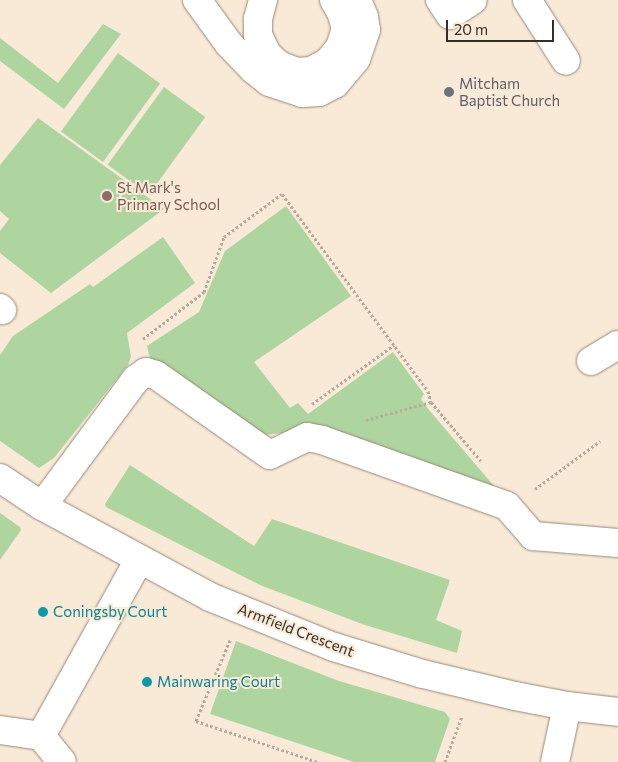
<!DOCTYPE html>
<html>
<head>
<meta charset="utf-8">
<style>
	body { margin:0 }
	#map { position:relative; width:618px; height:762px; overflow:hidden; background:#f9e9d7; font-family:Commissioner,sans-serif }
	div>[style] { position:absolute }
	.green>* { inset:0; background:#aed5a0; transform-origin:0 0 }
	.path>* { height:3px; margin-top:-1.5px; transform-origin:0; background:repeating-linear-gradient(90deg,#b8ab9d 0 2.5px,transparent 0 5px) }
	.roads { filter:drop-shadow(0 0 1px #988979) drop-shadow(0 0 1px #988979) }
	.minor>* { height:28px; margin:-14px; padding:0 14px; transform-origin:14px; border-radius:14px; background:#fff }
	.dots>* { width:14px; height:14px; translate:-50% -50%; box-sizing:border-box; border:2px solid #f9e9d7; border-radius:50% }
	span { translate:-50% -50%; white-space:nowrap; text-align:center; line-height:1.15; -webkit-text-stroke:4px #f9e9d7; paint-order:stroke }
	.worship-label { font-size:15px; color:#5b616d }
	.left { translate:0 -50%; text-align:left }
	.education-label { font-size:15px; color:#785e54 }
	.culture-label { font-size:15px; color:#0d838f }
	.street-label { font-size:15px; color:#352f28 }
	.scale { position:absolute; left:446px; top:20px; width:108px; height:22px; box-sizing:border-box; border:2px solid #352f28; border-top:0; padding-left:6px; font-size:15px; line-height:18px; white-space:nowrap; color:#352f28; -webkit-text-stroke:4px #f9e9d7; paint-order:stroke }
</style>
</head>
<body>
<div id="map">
	<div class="green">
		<i style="clip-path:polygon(103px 24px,121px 34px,64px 109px,0 61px,0 38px,58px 83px)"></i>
		<i style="left:118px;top:53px;width:52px;height:97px;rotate:36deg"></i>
		<i style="left:164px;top:87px;width:51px;height:96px;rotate:36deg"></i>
		<i style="clip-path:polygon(38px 118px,164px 209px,51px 293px,0 253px,0 231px,9px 219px,0 211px,0 165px)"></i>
		<i style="clip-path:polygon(286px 206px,351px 296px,254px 362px,290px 408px,298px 403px,308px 414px,393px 352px,424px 394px,421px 399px,429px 410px,500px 493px,316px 429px,265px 435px,150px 359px,147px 346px,199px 312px,225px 251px)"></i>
		<i style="clip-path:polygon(163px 237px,195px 283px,127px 333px,131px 357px,128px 365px,54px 458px,39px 468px,0 441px,0 355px,13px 336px,90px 284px,93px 287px)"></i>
		<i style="clip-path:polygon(130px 465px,254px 546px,272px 519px,450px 580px,436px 620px,462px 631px,457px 653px,362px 624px,260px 585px,106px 507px,105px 504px)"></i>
		<i style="clip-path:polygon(0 513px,20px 527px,21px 530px,0 560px)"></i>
		<i style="clip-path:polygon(236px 641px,339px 681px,445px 712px,450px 719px,435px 762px,354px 762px,210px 714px)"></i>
	</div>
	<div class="path">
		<i style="left:143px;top:339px;width:77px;rotate:-37.6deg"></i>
		<i style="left:204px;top:292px;width:59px;rotate:-70deg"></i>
		<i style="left:224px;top:237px;width:72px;rotate:-36.6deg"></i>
		<i style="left:282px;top:194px;width:245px;rotate:53.5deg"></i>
		<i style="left:428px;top:391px;width:11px;rotate:75deg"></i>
		<i style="left:431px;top:402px;width:77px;rotate:49.7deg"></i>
		<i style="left:312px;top:404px;width:101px;rotate:-35.7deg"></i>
		<i style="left:366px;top:420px;width:67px;rotate:-15.5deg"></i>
		<i style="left:535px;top:489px;width:81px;rotate:-36.4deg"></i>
		<i style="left:230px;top:640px;width:88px;rotate:112.8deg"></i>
		<i style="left:196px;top:721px;width:129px;rotate:18.6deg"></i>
		<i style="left:445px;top:762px;width:49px;rotate:-69.7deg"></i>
	</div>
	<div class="roads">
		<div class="minor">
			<i style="left:197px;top:0;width:54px;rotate:54deg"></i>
			<i style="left:229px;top:44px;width:35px;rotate:46deg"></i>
			<i style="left:253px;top:69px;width:21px;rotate:39deg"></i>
			<i style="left:269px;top:82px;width:35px;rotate:18deg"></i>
			<i style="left:302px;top:93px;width:17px;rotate:-3deg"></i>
			<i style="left:319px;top:92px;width:18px;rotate:-27deg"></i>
			<i style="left:335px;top:84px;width:33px;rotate:-50deg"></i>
			<i style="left:356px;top:59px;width:31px;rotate:-71deg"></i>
			<i style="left:366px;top:30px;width:13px;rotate:-99deg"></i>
			<i style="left:364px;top:17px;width:18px;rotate:-112deg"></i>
			<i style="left:263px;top:0;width:20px;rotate:105deg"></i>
			<i style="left:258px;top:19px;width:16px;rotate:90deg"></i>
			<i style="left:258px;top:35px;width:21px;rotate:65deg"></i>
			<i style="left:267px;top:54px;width:16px;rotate:43deg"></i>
			<i style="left:279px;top:65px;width:18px;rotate:22deg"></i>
			<i style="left:296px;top:72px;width:15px;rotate:-4deg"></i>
			<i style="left:311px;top:71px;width:19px;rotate:-28deg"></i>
			<i style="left:328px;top:62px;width:19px;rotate:-51deg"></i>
			<i style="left:340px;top:47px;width:19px;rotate:-72deg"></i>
			<i style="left:346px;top:29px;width:18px;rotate:-106deg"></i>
			<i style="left:341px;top:12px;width:14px;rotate:-120deg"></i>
			<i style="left:440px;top:0;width:18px;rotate:56deg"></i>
			<i style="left:450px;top:15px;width:27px;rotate:-33deg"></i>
			<i style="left:527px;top:0;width:72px;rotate:57.4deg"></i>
			<i style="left:0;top:308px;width:3px;rotate:45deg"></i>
			<i style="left:591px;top:361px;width:31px;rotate:-31deg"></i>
			<i style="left:0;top:478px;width:50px;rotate:33.7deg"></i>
			<i style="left:42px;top:506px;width:191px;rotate:28.4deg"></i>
			<i style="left:210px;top:597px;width:134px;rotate:22deg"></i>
			<i style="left:334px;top:647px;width:93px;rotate:16.9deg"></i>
			<i style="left:423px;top:674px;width:95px;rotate:13.4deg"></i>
			<i style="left:515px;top:696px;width:53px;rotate:10.9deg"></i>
			<i style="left:567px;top:706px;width:51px;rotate:6.7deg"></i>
			<i style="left:42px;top:506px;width:158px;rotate:-53.5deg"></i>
			<i style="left:136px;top:379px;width:12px;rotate:-35deg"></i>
			<i style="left:146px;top:372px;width:10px;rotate:17deg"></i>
			<i style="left:156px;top:375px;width:139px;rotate:35.1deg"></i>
			<i style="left:270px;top:455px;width:41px;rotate:-25.9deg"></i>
			<i style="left:307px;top:437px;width:15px;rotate:11deg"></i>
			<i style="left:322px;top:440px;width:196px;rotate:19.6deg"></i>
			<i style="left:507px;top:506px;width:40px;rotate:49deg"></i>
			<i style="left:533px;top:536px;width:85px;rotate:4.7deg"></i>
			<i style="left:0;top:730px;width:41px;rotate:8.3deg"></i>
			<i style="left:41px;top:736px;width:33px;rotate:51deg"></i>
			<i style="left:41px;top:736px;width:201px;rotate:-60.9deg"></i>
			<i style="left:555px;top:762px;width:57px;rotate:-77.9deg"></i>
		</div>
	</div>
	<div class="dots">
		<i style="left:449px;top:92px;background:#6b7280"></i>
		<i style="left:107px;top:196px;background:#8d6e63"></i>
		<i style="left:43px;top:612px;background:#0f9aa8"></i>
		<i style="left:147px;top:682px;background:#0f9aa8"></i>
	</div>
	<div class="worship-label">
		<span class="left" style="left:459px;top:92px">Mitcham<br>Baptist Church</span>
	</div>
	<div class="education-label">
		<span class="left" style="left:117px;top:196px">St Mark's<br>Primary School</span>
	</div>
	<div class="culture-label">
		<span class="left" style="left:53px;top:612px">Coningsby Court</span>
		<span class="left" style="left:157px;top:682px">Mainwaring Court</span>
	</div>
	<div class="street-label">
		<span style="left:296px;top:630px;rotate:21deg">Armfield Crescent</span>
	</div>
	<div class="scale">20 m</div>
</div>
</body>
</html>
